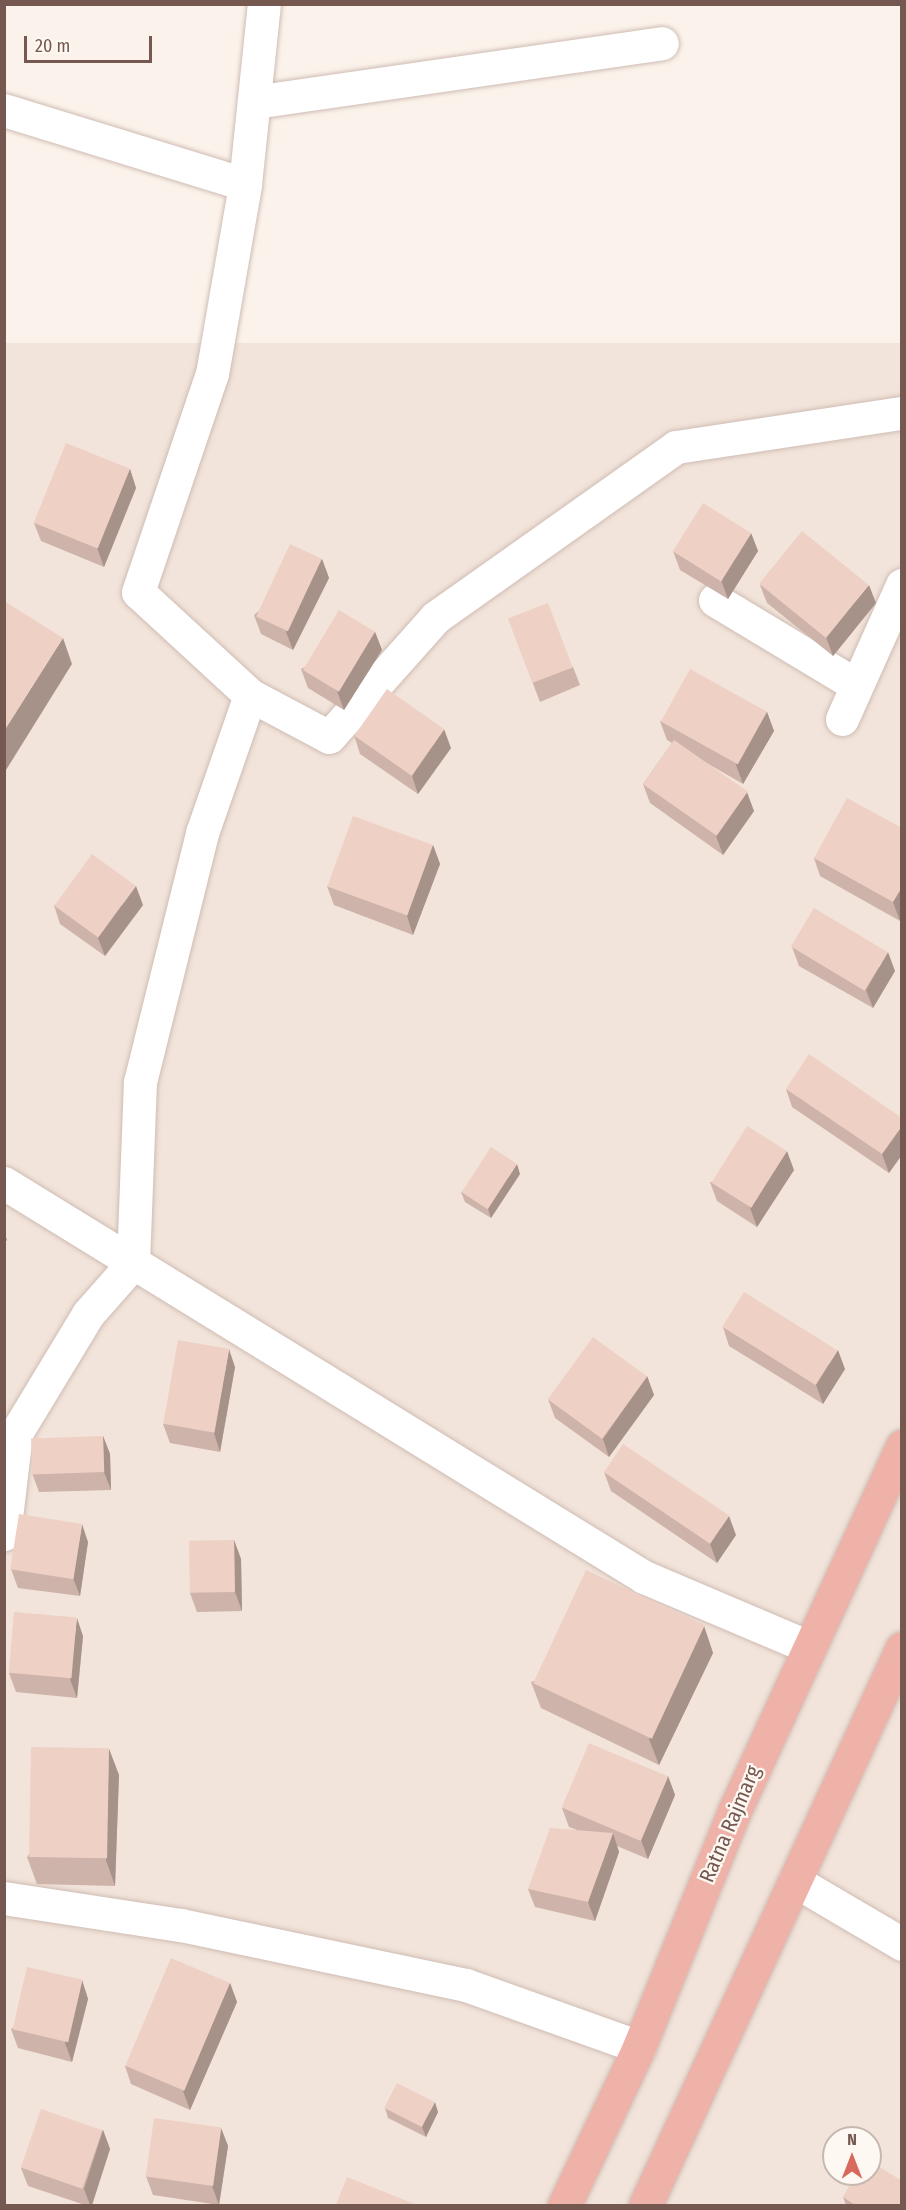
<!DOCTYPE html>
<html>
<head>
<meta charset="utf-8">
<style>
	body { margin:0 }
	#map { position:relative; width:906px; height:2210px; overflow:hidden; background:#fbf3eb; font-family:"Fira Sans Condensed",sans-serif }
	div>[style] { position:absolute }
	.residential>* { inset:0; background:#f2e4da }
	.roads { filter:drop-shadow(0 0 2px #cfbcb4) drop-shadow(0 0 2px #cfbcb4) }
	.minor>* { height:33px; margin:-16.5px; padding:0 16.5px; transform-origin:16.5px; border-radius:16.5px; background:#fff }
	.highway>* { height:33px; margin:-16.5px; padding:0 16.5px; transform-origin:16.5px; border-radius:16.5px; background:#efb2a8 }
	.wall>* { inset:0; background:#cdb3a9 }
	.shaded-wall>* { inset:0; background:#a7928a }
	.building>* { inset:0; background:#eed0c5; transform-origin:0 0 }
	span { translate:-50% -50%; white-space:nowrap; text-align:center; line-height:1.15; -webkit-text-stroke:4.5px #fef8f2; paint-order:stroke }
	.street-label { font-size:21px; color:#755850 }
	.frame { position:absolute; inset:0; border:6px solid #755850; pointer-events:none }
	.north { position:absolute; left:822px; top:2126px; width:60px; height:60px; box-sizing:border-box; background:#fef8f2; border:2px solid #c7b8b1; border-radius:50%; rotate:0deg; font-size:16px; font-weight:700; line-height:24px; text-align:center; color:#755850 }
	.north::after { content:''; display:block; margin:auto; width:21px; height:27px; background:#d9695c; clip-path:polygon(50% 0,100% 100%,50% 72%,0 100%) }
	.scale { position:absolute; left:24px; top:36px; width:128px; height:27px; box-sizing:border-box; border:3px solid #755850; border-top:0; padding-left:8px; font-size:18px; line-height:21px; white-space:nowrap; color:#755850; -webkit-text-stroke:4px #fef8f2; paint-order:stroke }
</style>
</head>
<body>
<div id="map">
	<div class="residential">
		<i style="clip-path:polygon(evenodd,5px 343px,901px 343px,901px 2205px,5px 2206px,5px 343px,834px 2138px,870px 2138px,870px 2174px,834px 2174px,834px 2138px)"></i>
	</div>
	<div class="roads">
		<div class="minor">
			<i style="left:254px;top:102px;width:412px;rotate:-8.2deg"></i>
			<i style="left:4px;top:110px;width:252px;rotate:17.1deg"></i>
			<i style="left:715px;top:600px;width:165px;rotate:31.1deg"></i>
			<i style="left:250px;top:695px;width:89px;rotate:28deg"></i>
			<i style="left:329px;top:737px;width:161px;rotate:-48.3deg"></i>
			<i style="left:436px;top:617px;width:294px;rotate:-35.3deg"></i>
			<i style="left:676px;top:447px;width:229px;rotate:-8.6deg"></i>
			<i style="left:842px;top:719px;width:147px;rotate:-65.9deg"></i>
			<i style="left:4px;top:1183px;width:752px;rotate:31.62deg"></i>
			<i style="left:644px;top:1577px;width:179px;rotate:23deg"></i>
			<i style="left:4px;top:1534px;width:102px;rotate:-83.2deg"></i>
			<i style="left:16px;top:1433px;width:139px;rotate:-58.8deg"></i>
			<i style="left:88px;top:1314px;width:68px;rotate:-48.6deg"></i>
			<i style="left:133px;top:1263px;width:181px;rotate:-87.8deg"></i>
			<i style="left:140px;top:1082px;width:257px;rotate:-76deg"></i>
			<i style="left:202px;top:833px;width:146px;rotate:-70.8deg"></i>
			<i style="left:250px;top:695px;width:152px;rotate:-137.4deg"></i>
			<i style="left:138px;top:592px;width:230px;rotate:-71.3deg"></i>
			<i style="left:212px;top:374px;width:193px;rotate:-80.1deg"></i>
			<i style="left:245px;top:184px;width:181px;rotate:-84deg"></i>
			<i style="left:795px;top:1881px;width:124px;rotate:30.5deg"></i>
			<i style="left:4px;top:1898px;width:179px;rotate:8.7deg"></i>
			<i style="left:181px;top:1925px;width:291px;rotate:11.9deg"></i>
			<i style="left:466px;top:1985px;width:184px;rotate:19.7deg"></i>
		</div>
		<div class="highway">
			<i style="left:564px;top:2206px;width:176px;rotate:-64.7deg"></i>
			<i style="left:639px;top:2047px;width:251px;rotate:-68deg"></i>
			<i style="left:733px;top:1814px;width:405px;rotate:-65.3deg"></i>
			<i style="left:645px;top:2206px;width:614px;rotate:-65.27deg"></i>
		</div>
	</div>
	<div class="wall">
		<i style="clip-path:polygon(130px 469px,136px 488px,104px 567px,41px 541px,34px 523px)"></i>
		<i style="clip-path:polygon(751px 533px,758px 551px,728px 599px,680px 570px,673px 551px)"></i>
		<i style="clip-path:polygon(322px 559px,329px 578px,293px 650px,261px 634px,254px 615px)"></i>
		<i style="clip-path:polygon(760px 585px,876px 603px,833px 656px,767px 603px)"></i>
		<i style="clip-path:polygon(509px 620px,573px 667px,580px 685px,540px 702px)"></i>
		<i style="clip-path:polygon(375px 632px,382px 650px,344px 710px,308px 688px,301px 669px)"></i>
		<i style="clip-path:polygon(767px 712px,774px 731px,743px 784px,698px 758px,754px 811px,723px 855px,650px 803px,643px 784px,672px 743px,667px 740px,660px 721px)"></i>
		<i style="clip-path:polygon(354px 735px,451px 748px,418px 794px,360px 754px)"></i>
		<i style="clip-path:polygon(902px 828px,900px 921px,820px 876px,814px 858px)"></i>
		<i style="clip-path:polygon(433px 845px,440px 864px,413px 935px,334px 905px,327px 886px)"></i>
		<i style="clip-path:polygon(54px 905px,143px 905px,105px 956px,60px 924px)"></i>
		<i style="clip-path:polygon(792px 947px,895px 971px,873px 1008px,799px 966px)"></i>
		<i style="clip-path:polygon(786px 1089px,902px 1118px,889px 1173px,792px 1107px)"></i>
		<i style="clip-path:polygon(794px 1170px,757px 1227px,717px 1201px,710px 1182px)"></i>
		<i style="clip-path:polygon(520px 1174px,491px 1218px,465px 1202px,461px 1192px)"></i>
		<i style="clip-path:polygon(723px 1327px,845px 1369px,823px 1404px,729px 1346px)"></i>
		<i style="clip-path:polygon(235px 1367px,220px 1452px,170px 1443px,163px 1424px)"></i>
		<i style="clip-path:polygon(647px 1376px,654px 1395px,609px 1457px,555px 1418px,548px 1399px)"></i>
		<i style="clip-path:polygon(103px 1436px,110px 1454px,111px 1490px,39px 1492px,32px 1473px)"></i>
		<i style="clip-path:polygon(604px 1472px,736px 1535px,717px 1563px,611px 1491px)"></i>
		<i style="clip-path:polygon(234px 1540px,241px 1559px,242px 1611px,197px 1612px,190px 1593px)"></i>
		<i style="clip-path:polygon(88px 1542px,80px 1596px,18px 1588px,11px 1569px)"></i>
		<i style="clip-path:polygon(704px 1626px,713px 1653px,659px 1765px,541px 1708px,531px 1682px)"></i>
		<i style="clip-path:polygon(83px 1636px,77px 1698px,16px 1692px,9px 1673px)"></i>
		<i style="clip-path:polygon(109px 1749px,119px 1775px,115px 1886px,37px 1884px,27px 1857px)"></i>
		<i style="clip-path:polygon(668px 1776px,675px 1795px,648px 1859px,617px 1846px,619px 1852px,595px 1921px,535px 1907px,528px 1889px,577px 1830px,569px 1827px,562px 1808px)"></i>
		<i style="clip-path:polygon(82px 1980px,88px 1999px,72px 2062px,18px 2048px,11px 2029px)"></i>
		<i style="clip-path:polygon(230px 1983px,237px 2002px,190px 2110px,131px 2084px,125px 2066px)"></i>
		<i style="clip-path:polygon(385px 2108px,438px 2112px,426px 2137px,388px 2118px)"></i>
		<i style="clip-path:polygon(221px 2128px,228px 2146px,219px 2205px,153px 2195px,146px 2176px)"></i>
		<i style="clip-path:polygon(103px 2130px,110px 2149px,92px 2205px,85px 2205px,28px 2186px,21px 2168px)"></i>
		<i style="clip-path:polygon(843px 2197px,902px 2205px,846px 2205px)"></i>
	</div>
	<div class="shaded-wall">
		<i style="clip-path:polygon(130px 469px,136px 488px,104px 567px,97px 548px)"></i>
		<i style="clip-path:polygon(751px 533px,758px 551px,728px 599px,721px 580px)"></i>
		<i style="clip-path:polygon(322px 559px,329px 578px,293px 650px,286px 632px)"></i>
		<i style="clip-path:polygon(869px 585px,876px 603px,833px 656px,826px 637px)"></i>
		<i style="clip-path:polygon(375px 632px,382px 650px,344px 710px,337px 691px)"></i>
		<i style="clip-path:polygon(63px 638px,72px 664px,6px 770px,4px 765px,4px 731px)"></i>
		<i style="clip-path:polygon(767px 712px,774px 731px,743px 784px,736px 765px)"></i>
		<i style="clip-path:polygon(444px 729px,451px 748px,418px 794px,412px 776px)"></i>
		<i style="clip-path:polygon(747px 792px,754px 811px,723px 855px,716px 836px)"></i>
		<i style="clip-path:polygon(433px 845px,440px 864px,413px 935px,407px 916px)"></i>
		<i style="clip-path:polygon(136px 886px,143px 905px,105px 956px,98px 938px)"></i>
		<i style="clip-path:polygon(902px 887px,902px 918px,900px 921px,893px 902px)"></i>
		<i style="clip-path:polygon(888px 952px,895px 971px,873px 1008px,866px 990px)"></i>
		<i style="clip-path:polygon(902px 1126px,902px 1155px,889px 1173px,882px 1154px)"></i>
		<i style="clip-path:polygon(787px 1151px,794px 1170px,757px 1227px,750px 1208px)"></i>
		<i style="clip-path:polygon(517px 1164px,520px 1174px,491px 1218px,488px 1209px)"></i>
		<i style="clip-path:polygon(4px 1233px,7px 1240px,4px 1243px)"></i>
		<i style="clip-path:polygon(229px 1349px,235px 1367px,220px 1452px,214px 1433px)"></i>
		<i style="clip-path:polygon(838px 1350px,845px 1369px,823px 1404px,816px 1385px)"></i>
		<i style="clip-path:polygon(647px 1376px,654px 1395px,609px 1457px,603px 1439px)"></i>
		<i style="clip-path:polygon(103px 1436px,110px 1454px,111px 1490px,104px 1472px)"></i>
		<i style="clip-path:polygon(729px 1516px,736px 1535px,717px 1563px,710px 1544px)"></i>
		<i style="clip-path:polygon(82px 1524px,88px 1542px,80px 1596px,73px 1578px)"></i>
		<i style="clip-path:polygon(234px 1540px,241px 1559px,242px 1611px,235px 1592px)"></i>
		<i style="clip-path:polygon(77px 1618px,83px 1636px,77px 1698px,70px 1679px)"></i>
		<i style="clip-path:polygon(704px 1626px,713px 1653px,659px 1765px,649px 1739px)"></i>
		<i style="clip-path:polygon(109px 1749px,119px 1775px,115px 1886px,106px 1860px)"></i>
		<i style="clip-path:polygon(668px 1776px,675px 1795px,648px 1859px,641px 1840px)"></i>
		<i style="clip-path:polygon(613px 1833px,619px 1852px,595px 1921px,588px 1902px)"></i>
		<i style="clip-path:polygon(82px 1980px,88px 1999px,72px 2062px,65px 2043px)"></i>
		<i style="clip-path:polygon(230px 1983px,237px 2002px,190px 2110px,183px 2091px)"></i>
		<i style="clip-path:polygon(435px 2102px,438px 2112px,426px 2137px,422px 2127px)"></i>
		<i style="clip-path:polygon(221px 2128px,228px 2146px,219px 2205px,212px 2186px)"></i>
		<i style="clip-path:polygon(103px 2130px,110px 2149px,92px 2205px,90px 2205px,84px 2189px)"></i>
	</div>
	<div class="building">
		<i style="left:66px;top:443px;width:69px;height:86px;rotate:22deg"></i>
		<i style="left:703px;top:503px;width:57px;height:57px;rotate:32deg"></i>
		<i style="left:802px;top:531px;width:86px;height:68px;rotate:39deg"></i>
		<i style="left:290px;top:544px;width:35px;height:80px;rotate:25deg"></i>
		<i style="clip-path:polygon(4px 601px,63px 638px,4px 731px)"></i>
		<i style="left:548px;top:603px;width:69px;height:43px;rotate:69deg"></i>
		<i style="left:339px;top:610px;width:42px;height:70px;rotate:31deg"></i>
		<i style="left:690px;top:669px;width:88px;height:60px;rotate:29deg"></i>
		<i style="left:387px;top:689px;width:70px;height:57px;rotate:35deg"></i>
		<i style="left:674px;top:740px;width:90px;height:54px;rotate:35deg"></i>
		<i style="clip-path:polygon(847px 798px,902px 828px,902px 887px,893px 902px,814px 858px)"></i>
		<i style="left:353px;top:816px;width:85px;height:75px;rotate:20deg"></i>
		<i style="left:92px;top:854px;width:54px;height:64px;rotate:36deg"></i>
		<i style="left:814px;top:908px;width:86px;height:45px;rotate:31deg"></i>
		<i style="clip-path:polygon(809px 1054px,902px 1118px,902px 1126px,882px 1154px,786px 1089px)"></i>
		<i style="left:747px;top:1126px;width:47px;height:67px;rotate:32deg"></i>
		<i style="left:491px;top:1147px;width:31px;height:54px;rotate:33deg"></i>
		<i style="left:744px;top:1292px;width:110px;height:41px;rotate:32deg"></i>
		<i style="left:593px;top:1337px;width:67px;height:77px;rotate:36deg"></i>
		<i style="left:178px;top:1340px;width:52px;height:85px;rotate:10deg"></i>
		<i style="left:103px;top:1436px;width:36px;height:72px;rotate:88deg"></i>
		<i style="left:623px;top:1444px;width:128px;height:34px;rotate:34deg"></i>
		<i style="left:19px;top:1514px;width:64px;height:56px;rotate:9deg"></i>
		<i style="left:234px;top:1540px;width:52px;height:45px;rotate:89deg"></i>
		<i style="left:586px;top:1570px;width:131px;height:125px;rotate:25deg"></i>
		<i style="left:14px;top:1612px;width:63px;height:61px;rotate:5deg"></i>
		<i style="left:589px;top:1743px;width:86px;height:70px;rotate:23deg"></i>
		<i style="left:31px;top:1747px;width:78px;height:110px;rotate:1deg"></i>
		<i style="clip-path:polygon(550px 1828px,613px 1833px,588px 1902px,528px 1889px)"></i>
		<i style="left:171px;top:1958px;width:64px;height:117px;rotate:23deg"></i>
		<i style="left:27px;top:1967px;width:57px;height:64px;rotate:13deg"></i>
		<i style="left:397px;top:2083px;width:42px;height:28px;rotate:27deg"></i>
		<i style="left:41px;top:2109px;width:65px;height:62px;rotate:19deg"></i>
		<i style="left:154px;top:2118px;width:68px;height:59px;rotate:8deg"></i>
		<i style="clip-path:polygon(870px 2161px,902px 2181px,902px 2205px,855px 2205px,843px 2197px,856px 2174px,870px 2174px)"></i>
		<i style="clip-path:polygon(347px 2177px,417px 2205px,336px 2205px)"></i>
	</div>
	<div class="street-label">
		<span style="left:730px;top:1824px;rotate:-67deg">Ratna Rajmarg</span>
	</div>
	<div class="frame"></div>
	<div class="north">N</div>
	<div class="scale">20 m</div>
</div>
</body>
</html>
